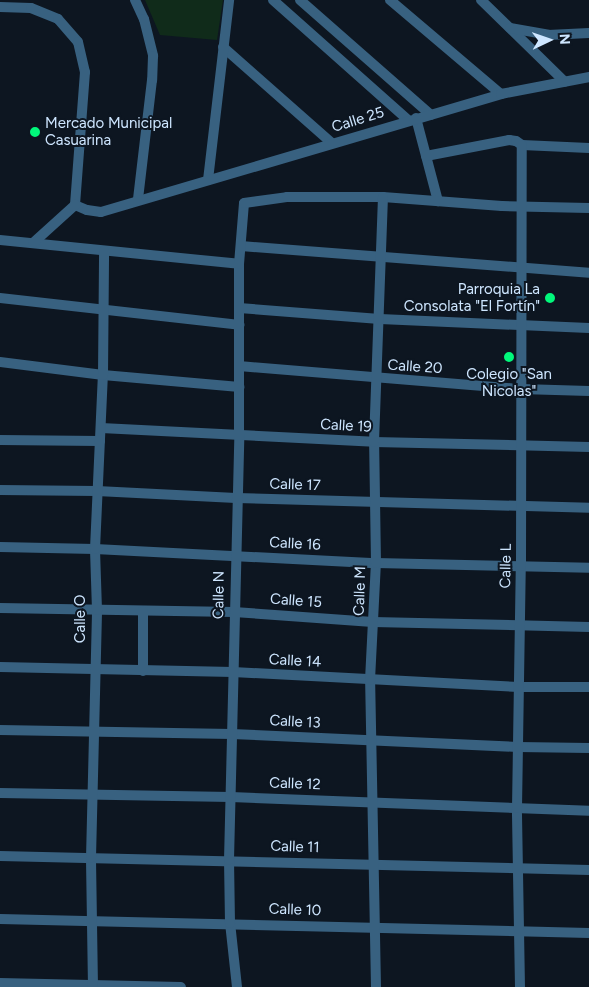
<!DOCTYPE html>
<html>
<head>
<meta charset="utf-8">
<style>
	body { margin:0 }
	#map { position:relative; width:589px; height:987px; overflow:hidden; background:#0d1621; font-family:Figtree,sans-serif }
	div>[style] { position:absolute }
	.green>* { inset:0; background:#102b1a }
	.street>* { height:10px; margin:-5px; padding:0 5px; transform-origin:5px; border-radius:5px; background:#386180 }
	.dots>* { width:14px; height:14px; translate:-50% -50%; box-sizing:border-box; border:2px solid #0d1621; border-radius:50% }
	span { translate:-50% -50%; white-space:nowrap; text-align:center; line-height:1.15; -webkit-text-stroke:4px #0d1621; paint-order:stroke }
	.street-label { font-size:15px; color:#cee6ff }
	.poi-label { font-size:15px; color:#cee6ff }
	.left { translate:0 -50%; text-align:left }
	.right { translate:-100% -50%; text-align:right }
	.north { position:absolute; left:524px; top:15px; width:50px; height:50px; -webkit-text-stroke:4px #0d1621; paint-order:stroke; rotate:87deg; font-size:14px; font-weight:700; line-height:20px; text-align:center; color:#cee6ff }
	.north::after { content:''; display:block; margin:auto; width:18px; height:22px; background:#cee6ff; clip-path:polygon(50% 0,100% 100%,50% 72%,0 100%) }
</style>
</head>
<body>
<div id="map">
	<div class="green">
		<i style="clip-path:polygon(145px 0,223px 0,217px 40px,160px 35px)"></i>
	</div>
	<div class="street">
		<i style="left:135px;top:0;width:21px;rotate:65deg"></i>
		<i style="left:144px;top:19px;width:38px;rotate:76deg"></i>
		<i style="left:153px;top:56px;width:24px;rotate:92deg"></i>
		<i style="left:152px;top:80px;width:121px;rotate:96.7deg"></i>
		<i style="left:273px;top:0;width:181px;rotate:41.6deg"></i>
		<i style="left:300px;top:0;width:174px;rotate:41.3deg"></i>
		<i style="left:390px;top:0;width:145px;rotate:40.3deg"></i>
		<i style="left:481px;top:0;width:117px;rotate:44.3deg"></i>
		<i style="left:0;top:7px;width:31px;rotate:2deg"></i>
		<i style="left:31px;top:8px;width:29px;rotate:22deg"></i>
		<i style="left:58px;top:19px;width:30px;rotate:49deg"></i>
		<i style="left:78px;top:42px;width:31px;rotate:77deg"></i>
		<i style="left:85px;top:72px;width:133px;rotate:94.3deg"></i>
		<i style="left:510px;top:28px;width:39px;rotate:10deg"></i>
		<i style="left:548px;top:35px;width:41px;rotate:-2.8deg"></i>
		<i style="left:223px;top:47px;width:145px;rotate:41.4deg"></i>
		<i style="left:416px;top:118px;width:86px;rotate:75.2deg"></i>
		<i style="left:522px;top:145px;width:67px;rotate:2.6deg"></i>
		<i style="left:426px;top:156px;width:85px;rotate:-10.9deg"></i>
		<i style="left:509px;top:140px;width:7px;rotate:8deg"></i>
		<i style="left:516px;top:141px;width:7px;rotate:34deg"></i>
		<i style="left:208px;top:180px;width:181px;rotate:-83.3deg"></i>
		<i style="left:75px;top:205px;width:13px;rotate:23deg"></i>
		<i style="left:87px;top:210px;width:14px;rotate:8deg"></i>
		<i style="left:101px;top:212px;width:417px;rotate:-16.4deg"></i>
		<i style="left:501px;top:94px;width:90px;rotate:-10.9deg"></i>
		<i style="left:0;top:240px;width:240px;rotate:5.7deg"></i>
		<i style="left:33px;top:243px;width:57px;rotate:-42.1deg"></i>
		<i style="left:241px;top:246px;width:349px;rotate:4.4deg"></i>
		<i style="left:0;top:298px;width:241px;rotate:6.4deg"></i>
		<i style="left:239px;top:308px;width:141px;rotate:4.5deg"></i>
		<i style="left:380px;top:319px;width:209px;rotate:2.5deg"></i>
		<i style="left:0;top:362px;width:104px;rotate:7.2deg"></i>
		<i style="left:103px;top:375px;width:137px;rotate:5deg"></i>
		<i style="left:239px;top:366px;width:283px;rotate:4.7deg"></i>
		<i style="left:521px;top:389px;width:68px;rotate:1.7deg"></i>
		<i style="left:101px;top:428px;width:273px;rotate:2.9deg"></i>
		<i style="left:374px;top:442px;width:215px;rotate:1.3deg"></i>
		<i style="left:0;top:440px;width:100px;rotate:0.6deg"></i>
		<i style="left:0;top:490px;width:97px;rotate:0.6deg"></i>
		<i style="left:97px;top:491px;width:139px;rotate:2.9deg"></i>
		<i style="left:236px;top:498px;width:353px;rotate:1.6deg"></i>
		<i style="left:0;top:547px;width:95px;rotate:1.2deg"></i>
		<i style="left:95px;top:549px;width:281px;rotate:2.9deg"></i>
		<i style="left:376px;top:563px;width:213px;rotate:1.3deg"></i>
		<i style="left:0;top:608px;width:234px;rotate:1deg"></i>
		<i style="left:234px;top:612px;width:139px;rotate:4.1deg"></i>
		<i style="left:373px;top:622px;width:216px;rotate:1.3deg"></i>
		<i style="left:0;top:667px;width:233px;rotate:1.2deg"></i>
		<i style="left:233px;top:672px;width:286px;rotate:3deg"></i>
		<i style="left:519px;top:687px;width:70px"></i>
		<i style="left:143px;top:671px;width:60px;rotate:-90deg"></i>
		<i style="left:0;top:730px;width:232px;rotate:1deg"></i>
		<i style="left:232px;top:734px;width:286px;rotate:2.6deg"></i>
		<i style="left:518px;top:747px;width:71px;rotate:0.8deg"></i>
		<i style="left:0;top:793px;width:231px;rotate:1deg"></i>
		<i style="left:231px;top:797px;width:358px;rotate:2.2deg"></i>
		<i style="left:0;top:856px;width:589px;rotate:1.36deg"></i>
		<i style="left:0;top:919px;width:589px;rotate:1.36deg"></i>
		<i style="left:0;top:983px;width:181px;rotate:1.3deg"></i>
		<i style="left:93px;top:987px;width:129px;rotate:-90.9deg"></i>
		<i style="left:91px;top:858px;width:248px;rotate:-88.6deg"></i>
		<i style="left:97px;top:610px;width:61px;rotate:-91.9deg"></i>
		<i style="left:95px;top:549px;width:174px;rotate:-87.4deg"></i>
		<i style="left:103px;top:375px;width:124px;rotate:-89.5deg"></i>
		<i style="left:237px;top:987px;width:64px;rotate:-96.2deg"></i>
		<i style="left:230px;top:923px;width:63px;rotate:-90.9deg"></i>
		<i style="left:229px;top:860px;width:424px;rotate:-88.6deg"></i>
		<i style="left:239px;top:436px;width:172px;rotate:-90deg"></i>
		<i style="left:239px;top:264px;width:61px;rotate:-85.3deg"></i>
		<i style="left:244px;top:203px;width:43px;rotate:-7.9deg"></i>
		<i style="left:287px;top:197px;width:96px"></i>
		<i style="left:383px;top:197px;width:119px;rotate:4.3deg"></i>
		<i style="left:502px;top:206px;width:87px;rotate:1.3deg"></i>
		<i style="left:376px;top:987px;width:307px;rotate:-91.1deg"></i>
		<i style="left:370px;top:680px;width:117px;rotate:-87.1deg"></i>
		<i style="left:376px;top:563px;width:121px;rotate:-90.9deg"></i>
		<i style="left:374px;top:442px;width:245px;rotate:-87.9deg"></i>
		<i style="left:520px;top:987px;width:179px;rotate:-91deg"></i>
		<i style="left:517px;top:808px;width:242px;rotate:-89.1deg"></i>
		<i style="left:521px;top:566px;width:421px;rotate:-89.9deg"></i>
	</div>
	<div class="dots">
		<i style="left:35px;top:132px;background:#01f87b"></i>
		<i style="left:550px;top:298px;background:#01f87b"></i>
		<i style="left:509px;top:357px;background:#01f87b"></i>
	</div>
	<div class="street-label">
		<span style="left:358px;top:120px;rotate:-17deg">Calle 25</span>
		<span style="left:415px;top:367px;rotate:4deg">Calle 20</span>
		<span style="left:346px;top:426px;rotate:3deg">Calle 19</span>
		<span style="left:295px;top:485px;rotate:2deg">Calle 17</span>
		<span style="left:295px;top:544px;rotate:3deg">Calle 16</span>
		<span style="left:506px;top:566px;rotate:-89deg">Calle L</span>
		<span style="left:360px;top:591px;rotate:-88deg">Calle M</span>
		<span style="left:219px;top:595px;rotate:-89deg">Calle N</span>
		<span style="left:296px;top:601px;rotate:4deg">Calle 15</span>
		<span style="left:81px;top:619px;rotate:-90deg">Calle O</span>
		<span style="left:295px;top:661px;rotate:3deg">Calle 14</span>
		<span style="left:295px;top:722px;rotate:3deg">Calle 13</span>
		<span style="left:295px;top:784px;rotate:2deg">Calle 12</span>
		<span style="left:295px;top:847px;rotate:2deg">Calle 11</span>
		<span style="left:295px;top:910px;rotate:2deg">Calle 10</span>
	</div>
	<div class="poi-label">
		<span class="left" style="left:45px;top:132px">Mercado Municipal<br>Casuarina</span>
		<span class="right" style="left:540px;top:298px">Parroquia La<br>Consolata "El Fortín"</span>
		<span style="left:509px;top:383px">Colegio "San<br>Nicolas"</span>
	</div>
	<div class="north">N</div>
</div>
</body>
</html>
